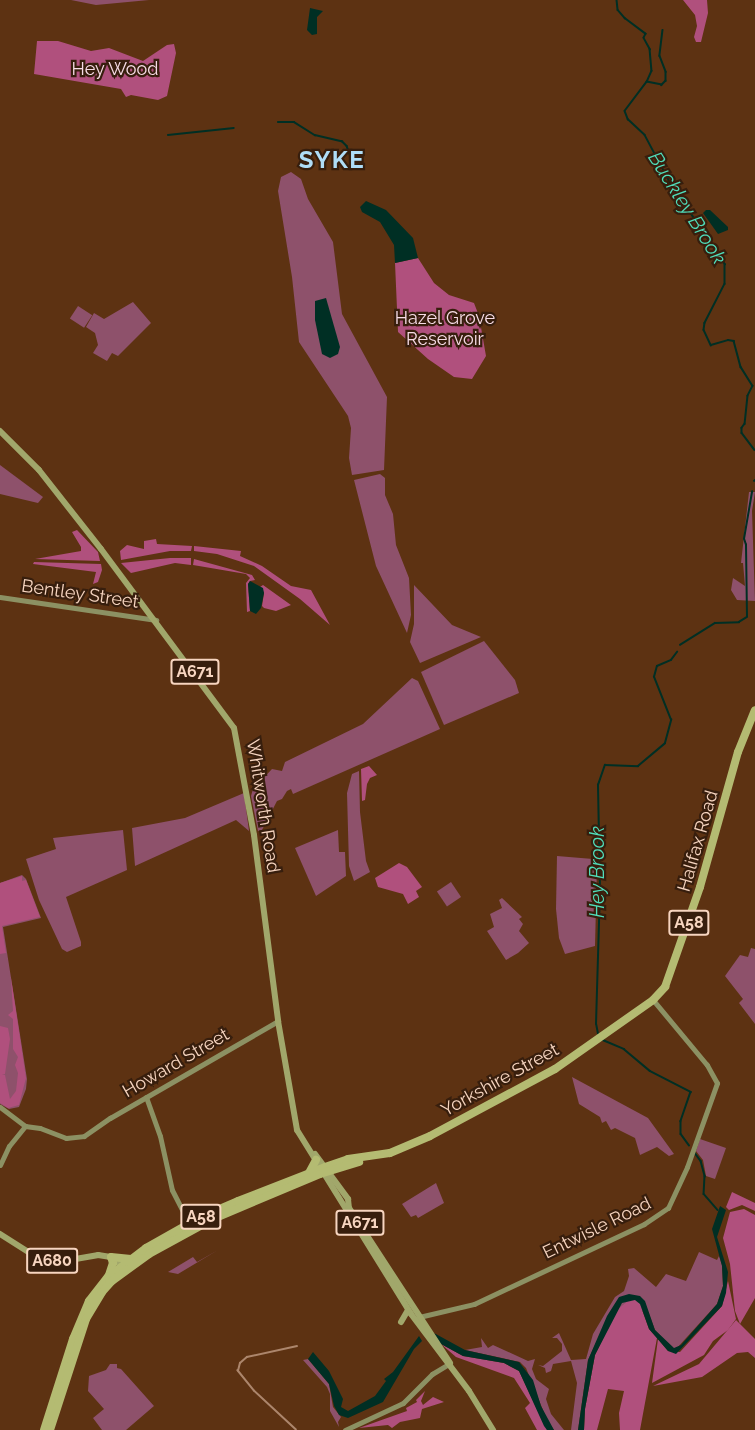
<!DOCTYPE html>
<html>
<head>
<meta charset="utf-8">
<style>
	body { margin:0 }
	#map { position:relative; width:755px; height:1430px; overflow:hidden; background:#5d3212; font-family:Raleway,sans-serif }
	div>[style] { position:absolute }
	.green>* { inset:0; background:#8e516b; transform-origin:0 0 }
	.forest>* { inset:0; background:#b0507d }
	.water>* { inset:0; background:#002f24 }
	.stream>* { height:1.5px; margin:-0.75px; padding:0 0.75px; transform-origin:0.75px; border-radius:0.75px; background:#002f24 }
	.secondary>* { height:5px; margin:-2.5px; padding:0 2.5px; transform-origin:2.5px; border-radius:2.5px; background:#8c9163 }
	.primary>* { height:6px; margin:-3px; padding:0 3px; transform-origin:3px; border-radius:3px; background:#a1a76b }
	.highway>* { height:8px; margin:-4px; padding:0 4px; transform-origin:4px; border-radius:4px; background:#b4bb72 }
	.tram>* { height:1.5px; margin:-0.75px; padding:0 0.75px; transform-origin:0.75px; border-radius:0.75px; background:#ac866c }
	span { translate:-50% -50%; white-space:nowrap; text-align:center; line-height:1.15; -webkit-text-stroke:4.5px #371e0d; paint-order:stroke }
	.shield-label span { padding:2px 4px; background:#371e0d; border:2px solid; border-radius:4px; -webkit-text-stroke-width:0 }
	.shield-label { font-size:16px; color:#f7d5c0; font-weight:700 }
	.park-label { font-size:18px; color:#f7dce6 }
	.street-label { font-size:18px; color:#f7d5c0 }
	.water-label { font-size:20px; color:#50ddba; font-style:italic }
	.district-label { font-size:24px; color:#afddf7; font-weight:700; letter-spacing:1.5px }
</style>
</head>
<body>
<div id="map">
	<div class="green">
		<i style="clip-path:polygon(71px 0,149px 0,96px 5px)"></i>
		<i style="clip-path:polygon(291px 172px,301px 179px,308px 199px,333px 242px,342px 314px,387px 397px,384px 470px,352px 475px,349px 458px,351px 428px,348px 416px,299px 342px,292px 277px,278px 191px,281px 177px)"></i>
		<i style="clip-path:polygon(133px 302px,151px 323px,118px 356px,112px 353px,107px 361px,93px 353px,98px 345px,95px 333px,86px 327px,94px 313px,104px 319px)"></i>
		<i style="left:78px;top:306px;width:17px;height:15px;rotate:33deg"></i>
		<i style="clip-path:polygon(0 465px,43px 497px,38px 503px,0 494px)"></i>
		<i style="clip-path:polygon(380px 474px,385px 478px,385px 495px,393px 514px,396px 545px,409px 578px,411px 615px,407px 633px,376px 566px,354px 480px)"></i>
		<i style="clip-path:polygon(749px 492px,755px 492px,752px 511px,755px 601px,737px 600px,731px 590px,733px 578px,745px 586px,743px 563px,741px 563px)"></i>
		<i style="clip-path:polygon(414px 585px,452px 625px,481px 637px,420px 663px,410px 642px,414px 624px)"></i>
		<i style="clip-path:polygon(484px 641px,515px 680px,519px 693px,444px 725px,421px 672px)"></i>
		<i style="clip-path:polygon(412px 678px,418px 681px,440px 729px,293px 794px,291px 789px,287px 791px,282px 799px,277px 801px,262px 830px,258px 831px,251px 796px,253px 789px,272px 769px,282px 771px,285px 762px,363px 724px)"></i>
		<i style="clip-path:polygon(359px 771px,360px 812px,366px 861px,370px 872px,354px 881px,349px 866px,347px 793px,352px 774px)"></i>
		<i style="clip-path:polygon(244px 793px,249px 831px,236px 820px,135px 866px,132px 828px,185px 818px)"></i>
		<i style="clip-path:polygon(123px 830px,127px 870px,66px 897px,81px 942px,81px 946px,67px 952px,62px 949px,39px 900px,26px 859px,56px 849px,53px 838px)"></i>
		<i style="clip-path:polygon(338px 830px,339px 852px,345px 852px,346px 876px,316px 896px,295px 848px)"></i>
		<i style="clip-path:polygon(557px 856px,593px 859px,597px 866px,595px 946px,565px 954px,559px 938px,556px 909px)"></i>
		<i style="clip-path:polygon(22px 875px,26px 879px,41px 918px,3px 927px,27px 1079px,26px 1089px,19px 1107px,9px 1109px,0 1104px,0 883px)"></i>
		<i style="left:451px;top:882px;width:18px;height:17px;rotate:56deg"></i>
		<i style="clip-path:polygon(502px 898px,522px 917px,519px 919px,523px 924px,519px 931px,529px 943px,518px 953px,506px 960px,487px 931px,494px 927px,490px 914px,502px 908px,499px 900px)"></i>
		<i style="clip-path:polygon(751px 948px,755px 949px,755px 1024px,739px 1003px,743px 999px,725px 976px,740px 955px,748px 957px)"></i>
		<i style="clip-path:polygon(572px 1077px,648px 1118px,674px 1154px,669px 1156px,657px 1147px,640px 1155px,635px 1138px,615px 1128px,611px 1130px,606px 1121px,602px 1123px,600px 1117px,579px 1104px)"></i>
		<i style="clip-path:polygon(700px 1139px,726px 1148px,715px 1179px,706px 1176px,703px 1160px,696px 1151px)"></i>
		<i style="clip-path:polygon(436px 1183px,444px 1203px,418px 1218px,416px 1215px,411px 1217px,402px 1204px)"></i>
		<i style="clip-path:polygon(218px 1250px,178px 1274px,168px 1272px,193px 1257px,197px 1262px)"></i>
		<i style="clip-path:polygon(699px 1252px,717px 1260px,719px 1256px,722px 1265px,723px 1286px,717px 1304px,677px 1348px,672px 1348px,655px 1330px,647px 1309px,604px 1326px,588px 1360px,578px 1430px,571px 1430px,577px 1383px,571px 1361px,553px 1364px,551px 1371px,546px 1373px,545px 1368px,538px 1365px,543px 1366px,562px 1351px,562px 1344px,557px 1338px,552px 1338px,559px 1333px,571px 1360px,586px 1359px,593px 1334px,615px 1297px,624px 1291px,629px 1276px,628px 1269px,634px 1268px,656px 1287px,666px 1274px,686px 1281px)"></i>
		<i style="clip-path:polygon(481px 1338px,488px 1348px,493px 1345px,528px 1361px,535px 1359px,532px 1369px,536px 1379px,549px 1389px,546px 1399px,551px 1414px,564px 1430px,554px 1430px,547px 1420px,526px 1368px,520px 1362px,465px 1350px,482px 1347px)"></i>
		<i style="clip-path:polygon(308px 1359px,329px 1384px,333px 1407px,341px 1417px,338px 1422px,339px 1427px,330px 1411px,330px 1394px,327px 1387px,303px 1360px)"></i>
		<i style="clip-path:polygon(110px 1364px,117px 1364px,117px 1368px,121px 1369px,154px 1406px,126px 1430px,102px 1430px,93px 1418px,104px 1409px,88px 1391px,89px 1376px,106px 1370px)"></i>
	</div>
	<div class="forest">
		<i style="clip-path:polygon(683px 0,707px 0,708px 13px,701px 42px,696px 42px,694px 37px,697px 26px,695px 15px)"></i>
		<i style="clip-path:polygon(37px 41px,58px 41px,91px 51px,109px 48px,143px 61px,167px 45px,174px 44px,176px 53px,167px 96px,158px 100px,131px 95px,126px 97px,121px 89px,34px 74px)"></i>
		<i style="clip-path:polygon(418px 258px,434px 283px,449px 295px,474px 303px,479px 316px,486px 356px,472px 379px,454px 377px,428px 359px,398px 332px,395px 263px)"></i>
		<i style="clip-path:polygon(77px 530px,98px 552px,100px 561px,35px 559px,81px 551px,81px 547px,72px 532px)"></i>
		<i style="clip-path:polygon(156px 539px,157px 544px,192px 546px,191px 551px,170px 551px,121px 560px,120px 551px,127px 545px,144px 549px,144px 541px)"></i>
		<i style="clip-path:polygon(194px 546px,241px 551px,240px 556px,262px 566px,291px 586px,311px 590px,330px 625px,300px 599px,254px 566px,217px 554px,194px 551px)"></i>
		<i style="clip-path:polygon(170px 558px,191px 558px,191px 565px,175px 563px,131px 573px,121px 563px)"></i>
		<i style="clip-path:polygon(194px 559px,252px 575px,255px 580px,250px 581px,248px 584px,250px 611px,247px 612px,246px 583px,250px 578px,246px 574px,193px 565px)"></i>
		<i style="clip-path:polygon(34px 562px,101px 564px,102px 570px,98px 582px,93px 584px,96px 572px,33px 564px)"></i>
		<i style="clip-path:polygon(263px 585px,291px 605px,276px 611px,264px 608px,262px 606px,264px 593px,260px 587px)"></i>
		<i style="clip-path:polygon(369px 766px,377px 775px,370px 778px,367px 784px,365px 800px,362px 801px,361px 769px)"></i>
		<i style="clip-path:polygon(399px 863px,407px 867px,422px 887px,416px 891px,419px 897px,408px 904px,403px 894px,378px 887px,375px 878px)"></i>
		<i style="clip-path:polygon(22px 876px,22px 881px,5px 885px,26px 880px,40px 917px,2px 926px,6px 953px,0 954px,0 883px)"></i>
		<i style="clip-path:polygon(11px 978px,26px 1078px,19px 1105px,8px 1108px,0 1103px,0 1026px,8px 1028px,10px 1039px,5px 1074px,2px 1075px,5px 1075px,10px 1099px,16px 1091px,18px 1073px,15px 1065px,18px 1057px,13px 1049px,13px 1019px,8px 1015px,13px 1011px)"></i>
		<i style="clip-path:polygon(732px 1192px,755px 1203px,755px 1211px,742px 1205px,729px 1210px,726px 1207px)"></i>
		<i style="clip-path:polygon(744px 1209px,755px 1215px,755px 1298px,740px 1324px,735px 1311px,730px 1264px,723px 1238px,730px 1212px)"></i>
		<i style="clip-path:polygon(728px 1281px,736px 1319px,728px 1330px,713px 1341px,704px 1355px,652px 1383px,658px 1339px,668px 1351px,680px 1352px,722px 1306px)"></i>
		<i style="clip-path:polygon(629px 1300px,635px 1300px,640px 1304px,649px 1329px,657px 1338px,640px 1430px,620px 1430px,619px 1413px,624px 1391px,608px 1389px,597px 1430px,584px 1430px,585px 1409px,595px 1355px,617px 1310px)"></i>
		<i style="clip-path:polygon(736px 1320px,755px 1339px,755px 1358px,748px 1352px,737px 1353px,702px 1377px,653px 1386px,699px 1364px)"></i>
		<i style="clip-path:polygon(441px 1344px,463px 1356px,504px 1363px,519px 1371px,547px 1430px,537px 1430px,525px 1408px,530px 1403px,514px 1378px,456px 1357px)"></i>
		<i style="clip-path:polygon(425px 1391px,421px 1401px,423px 1405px,433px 1397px,444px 1402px,422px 1409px,420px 1418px,400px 1422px,392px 1428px,388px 1425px,359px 1428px,407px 1411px,406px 1408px,417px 1402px,416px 1400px)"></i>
	</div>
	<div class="water">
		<i style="clip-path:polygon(310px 8px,323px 11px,317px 17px,317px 34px,312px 35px,307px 30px)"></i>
		<i style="clip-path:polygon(366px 201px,386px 210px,413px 238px,418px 258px,395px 263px,394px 245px,380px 222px,362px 212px,360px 207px)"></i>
		<i style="clip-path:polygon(706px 210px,710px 210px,728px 227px,728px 230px,718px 234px,703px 213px)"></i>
		<i style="clip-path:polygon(326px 298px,340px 347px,338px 354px,330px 358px,322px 354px,315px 320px,315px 301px)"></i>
		<i style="clip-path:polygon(250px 581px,263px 588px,264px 593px,261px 608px,256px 614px,250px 611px,248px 584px)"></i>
		<i style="clip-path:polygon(720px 1206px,726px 1210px,717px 1237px,728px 1272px,726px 1293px,722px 1306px,676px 1354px,668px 1351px,649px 1329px,640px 1304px,635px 1300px,622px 1303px,595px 1355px,585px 1409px,584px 1430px,578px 1430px,588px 1360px,607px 1316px,619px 1297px,629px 1294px,640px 1296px,645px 1301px,655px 1330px,674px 1348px,681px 1345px,717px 1304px,723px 1286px,722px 1266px,712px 1229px)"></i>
		<i style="clip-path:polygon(434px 1333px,465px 1350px,519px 1362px,533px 1380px,541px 1406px,554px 1430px,547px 1430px,544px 1426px,519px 1371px,504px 1363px,463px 1356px,441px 1344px)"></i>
		<i style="clip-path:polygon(419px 1336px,422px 1341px,414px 1349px,383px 1402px,348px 1418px,339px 1415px,334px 1406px,329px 1384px,308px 1359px,313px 1352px,329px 1371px,343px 1399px,341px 1407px,348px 1411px,375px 1396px,386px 1381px,384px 1379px,393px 1372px)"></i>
	</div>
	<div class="stream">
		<i style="left:617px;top:0;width:10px;rotate:84deg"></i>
		<i style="left:618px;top:10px;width:11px;rotate:49deg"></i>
		<i style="left:625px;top:18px;width:26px;rotate:37deg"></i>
		<i style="left:646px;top:34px;width:4px;rotate:117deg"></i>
		<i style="left:644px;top:38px;width:13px;rotate:61deg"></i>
		<i style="left:650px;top:49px;width:22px;rotate:85deg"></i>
		<i style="left:652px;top:71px;width:12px;rotate:114deg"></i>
		<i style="left:663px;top:30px;width:26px;rotate:97deg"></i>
		<i style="left:660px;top:56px;width:17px;rotate:69deg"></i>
		<i style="left:666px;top:72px;width:9px;rotate:90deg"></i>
		<i style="left:666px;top:81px;width:6px;rotate:135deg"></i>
		<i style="left:662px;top:85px;width:15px;rotate:-169deg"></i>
		<i style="left:647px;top:82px;width:36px;rotate:127deg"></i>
		<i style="left:625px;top:111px;width:9px;rotate:69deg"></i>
		<i style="left:628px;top:119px;width:23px;rotate:43deg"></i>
		<i style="left:645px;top:135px;width:53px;rotate:62deg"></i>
		<i style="left:670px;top:182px;width:99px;rotate:56.1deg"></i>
		<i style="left:725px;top:264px;width:20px;rotate:90deg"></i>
		<i style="left:725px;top:284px;width:44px;rotate:117.1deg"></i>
		<i style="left:705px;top:323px;width:7px;rotate:98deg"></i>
		<i style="left:704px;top:330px;width:17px;rotate:65deg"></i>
		<i style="left:711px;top:345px;width:18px;rotate:-16deg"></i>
		<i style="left:728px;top:340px;width:6px;rotate:9deg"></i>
		<i style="left:734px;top:341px;width:27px;rotate:75deg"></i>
		<i style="left:741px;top:367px;width:22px;rotate:58deg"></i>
		<i style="left:753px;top:386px;width:11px;rotate:117deg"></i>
		<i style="left:748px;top:396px;width:28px;rotate:96deg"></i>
		<i style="left:745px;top:424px;width:5px;rotate:127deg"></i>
		<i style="left:742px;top:428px;width:5px;rotate:90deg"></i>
		<i style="left:742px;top:433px;width:21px;rotate:53deg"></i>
		<i style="left:278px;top:122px;width:16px"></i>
		<i style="left:294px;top:122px;width:25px;rotate:32deg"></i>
		<i style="left:315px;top:135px;width:28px;rotate:13deg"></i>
		<i style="left:342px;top:141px;width:7px;rotate:45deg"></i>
		<i style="left:347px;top:146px;width:23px;rotate:70deg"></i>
		<i style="left:168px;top:135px;width:66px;rotate:-6.1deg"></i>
		<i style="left:754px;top:481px;width:1px;rotate:-45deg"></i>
		<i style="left:680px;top:645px;width:41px;rotate:-32.2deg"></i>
		<i style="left:715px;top:623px;width:24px;rotate:-2deg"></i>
		<i style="left:739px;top:622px;width:9px;rotate:-32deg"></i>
		<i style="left:747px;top:617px;width:72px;rotate:-90.8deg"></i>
		<i style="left:746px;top:545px;width:6px;rotate:-108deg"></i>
		<i style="left:744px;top:539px;width:48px;rotate:-80.3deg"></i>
		<i style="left:598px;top:1034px;width:10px;rotate:-101deg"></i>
		<i style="left:596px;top:1024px;width:134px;rotate:-88.3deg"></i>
		<i style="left:600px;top:890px;width:105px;rotate:-91.1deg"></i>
		<i style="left:598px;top:785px;width:21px;rotate:-71deg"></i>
		<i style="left:605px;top:765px;width:33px;rotate:2deg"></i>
		<i style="left:638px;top:766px;width:35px;rotate:-40deg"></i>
		<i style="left:665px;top:743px;width:24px;rotate:-75deg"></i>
		<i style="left:671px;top:720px;width:46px;rotate:-111.6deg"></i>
		<i style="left:654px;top:677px;width:11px;rotate:-75deg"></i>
		<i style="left:657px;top:666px;width:15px;rotate:-23deg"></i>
		<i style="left:671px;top:660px;width:10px;rotate:-53deg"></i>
		<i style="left:603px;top:1040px;width:23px;rotate:23deg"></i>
		<i style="left:624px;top:1049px;width:34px;rotate:40deg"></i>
		<i style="left:650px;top:1071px;width:46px;rotate:27.1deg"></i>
		<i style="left:691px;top:1092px;width:31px;rotate:109deg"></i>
		<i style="left:681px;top:1121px;width:13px;rotate:90deg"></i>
		<i style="left:681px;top:1134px;width:14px;rotate:54deg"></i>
		<i style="left:695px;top:1153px;width:10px;rotate:53deg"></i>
		<i style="left:701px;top:1161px;width:16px;rotate:75deg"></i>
		<i style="left:705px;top:1176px;width:18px;rotate:93deg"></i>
		<i style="left:704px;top:1194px;width:21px;rotate:49deg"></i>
	</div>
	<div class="secondary">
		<i style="left:0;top:597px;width:158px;rotate:8.4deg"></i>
		<i style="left:146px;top:1097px;width:41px;rotate:70.3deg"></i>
		<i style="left:160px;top:1136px;width:55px;rotate:77.5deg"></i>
		<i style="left:172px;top:1190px;width:37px;rotate:63deg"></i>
		<i style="left:0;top:1107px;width:31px;rotate:37deg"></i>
		<i style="left:25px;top:1126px;width:15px;rotate:8deg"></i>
		<i style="left:40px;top:1128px;width:28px;rotate:21deg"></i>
		<i style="left:66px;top:1138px;width:18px;rotate:-6deg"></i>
		<i style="left:84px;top:1136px;width:32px;rotate:-35deg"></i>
		<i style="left:110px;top:1118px;width:194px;rotate:-30deg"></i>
		<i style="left:0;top:1165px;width:21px;rotate:-65deg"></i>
		<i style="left:9px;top:1146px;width:26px;rotate:-51deg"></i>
		<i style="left:419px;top:1317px;width:57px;rotate:-13.3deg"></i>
		<i style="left:474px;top:1304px;width:188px;rotate:-25.2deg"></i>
		<i style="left:644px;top:1224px;width:29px;rotate:-34deg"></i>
		<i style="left:668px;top:1208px;width:45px;rotate:-65.1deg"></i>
		<i style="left:687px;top:1167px;width:89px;rotate:-70.3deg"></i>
		<i style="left:717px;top:1083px;width:21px;rotate:-119deg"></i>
		<i style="left:707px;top:1065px;width:85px;rotate:-129.7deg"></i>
		<i style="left:345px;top:1430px;width:64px;rotate:-25deg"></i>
		<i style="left:403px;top:1403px;width:41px;rotate:-45deg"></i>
		<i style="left:432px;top:1374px;width:21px;rotate:-31deg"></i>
	</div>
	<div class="primary">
		<i style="left:0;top:431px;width:55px;rotate:45deg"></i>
		<i style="left:39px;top:470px;width:100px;rotate:51.9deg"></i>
		<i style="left:101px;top:549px;width:223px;rotate:53.4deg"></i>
		<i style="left:234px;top:728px;width:109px;rotate:79.4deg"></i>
		<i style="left:254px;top:835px;width:188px;rotate:82.6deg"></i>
		<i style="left:278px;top:1021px;width:111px;rotate:80.1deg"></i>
		<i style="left:297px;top:1130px;width:216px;rotate:58.2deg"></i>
		<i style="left:411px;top:1314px;width:96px;rotate:53deg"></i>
		<i style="left:469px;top:1391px;width:46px;rotate:58.4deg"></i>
		<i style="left:315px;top:1154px;width:56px;rotate:53.7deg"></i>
		<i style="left:348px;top:1199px;width:9px;rotate:84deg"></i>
		<i style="left:349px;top:1208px;width:185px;rotate:56.9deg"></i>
		<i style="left:0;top:1234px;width:49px;rotate:32.4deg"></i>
		<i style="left:41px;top:1260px;width:23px;rotate:2deg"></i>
		<i style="left:64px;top:1261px;width:35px;rotate:-10deg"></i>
		<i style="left:98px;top:1255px;width:13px;rotate:9deg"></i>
		<i style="left:111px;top:1257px;width:17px;rotate:40deg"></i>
		<i style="left:401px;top:1322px;width:14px;rotate:-60deg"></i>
	</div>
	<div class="highway">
		<i style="left:309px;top:1173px;width:15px;rotate:-62deg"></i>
		<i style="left:109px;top:1275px;width:13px;rotate:-72deg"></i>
		<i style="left:113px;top:1263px;width:6px;rotate:-108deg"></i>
		<i style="left:111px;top:1257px;width:20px;rotate:6deg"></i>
		<i style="left:44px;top:1430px;width:96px;rotate:-72.3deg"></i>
		<i style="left:73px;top:1339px;width:41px;rotate:-67.2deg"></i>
		<i style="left:89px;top:1301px;width:31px;rotate:-52deg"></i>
		<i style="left:108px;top:1277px;width:48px;rotate:-37.3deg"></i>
		<i style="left:146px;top:1248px;width:63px;rotate:-29.4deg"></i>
		<i style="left:201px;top:1217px;width:40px;rotate:-23.4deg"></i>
		<i style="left:238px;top:1201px;width:93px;rotate:-21.3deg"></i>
		<i style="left:325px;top:1167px;width:24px;rotate:-19deg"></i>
		<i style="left:348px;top:1159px;width:42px;rotate:-8.1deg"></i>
		<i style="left:390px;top:1153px;width:43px;rotate:-23deg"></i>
		<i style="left:430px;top:1136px;width:142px;rotate:-28.2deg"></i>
		<i style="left:555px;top:1069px;width:120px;rotate:-35.1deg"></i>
		<i style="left:653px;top:1000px;width:18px;rotate:-47deg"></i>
		<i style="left:665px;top:987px;width:106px;rotate:-70.7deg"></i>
		<i style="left:700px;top:887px;width:140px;rotate:-74.3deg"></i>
		<i style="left:738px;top:752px;width:45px;rotate:-68deg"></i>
		<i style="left:50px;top:1430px;width:117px;rotate:-72deg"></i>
		<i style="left:86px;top:1319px;width:31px;rotate:-59deg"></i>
		<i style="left:102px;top:1292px;width:15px;rotate:-48deg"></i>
		<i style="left:112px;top:1281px;width:46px;rotate:-36.1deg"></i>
		<i style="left:149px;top:1254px;width:73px;rotate:-28.7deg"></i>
		<i style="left:213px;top:1219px;width:116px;rotate:-22.8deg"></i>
		<i style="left:320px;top:1174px;width:41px;rotate:-17.1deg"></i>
	</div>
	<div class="tram">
		<i style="left:296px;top:1430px;width:57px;rotate:-137.1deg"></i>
		<i style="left:254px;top:1391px;width:26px;rotate:-129deg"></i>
		<i style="left:238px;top:1371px;width:8px;rotate:-76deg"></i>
		<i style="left:240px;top:1363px;width:9px;rotate:-41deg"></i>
		<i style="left:247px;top:1357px;width:51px;rotate:-12.4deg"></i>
	</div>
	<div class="shield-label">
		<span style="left:195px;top:672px">A671</span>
		<span style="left:689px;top:923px">A58</span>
		<span style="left:201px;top:1217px">A58</span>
		<span style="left:360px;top:1223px">A671</span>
		<span style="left:52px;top:1261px">A680</span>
	</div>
	<div class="park-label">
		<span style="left:115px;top:69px">Hey Wood</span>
		<span style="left:445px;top:329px">Hazel Grove<br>Reservoir</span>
	</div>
	<div class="street-label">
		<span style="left:80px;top:594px;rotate:8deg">Bentley Street</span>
		<span style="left:263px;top:806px;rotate:81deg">Whitworth Road</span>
		<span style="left:698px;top:841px;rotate:-74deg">Halifax Road</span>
		<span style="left:176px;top:1063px;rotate:-30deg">Howard Street</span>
		<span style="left:500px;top:1080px;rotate:-29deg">Yorkshire Street</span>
		<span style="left:597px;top:1228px;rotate:-26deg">Entwisle Road</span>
	</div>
	<div class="water-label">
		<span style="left:687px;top:208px;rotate:58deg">Buckley Brook</span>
		<span style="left:597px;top:872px;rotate:-90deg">Hey Brook</span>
	</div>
	<div class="district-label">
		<span style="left:332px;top:160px">SYKE</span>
	</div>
</div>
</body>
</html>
